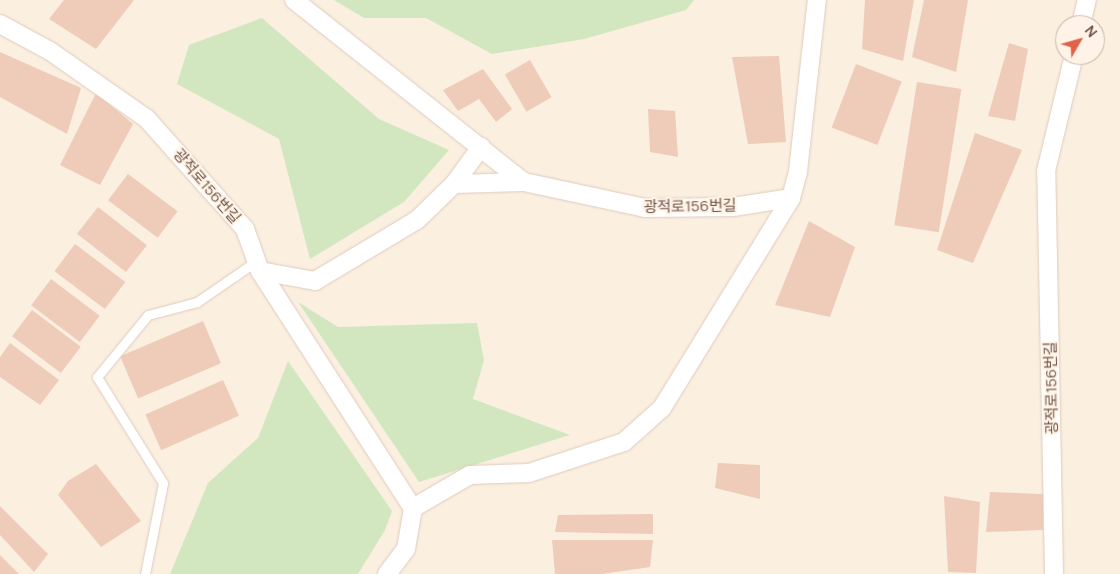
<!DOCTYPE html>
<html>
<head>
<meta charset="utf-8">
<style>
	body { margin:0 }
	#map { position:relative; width:1120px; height:574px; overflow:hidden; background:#fbefe0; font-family:Manrope,"Noto Sans KR",sans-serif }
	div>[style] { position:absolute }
	.green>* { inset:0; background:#d2e7c0 }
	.building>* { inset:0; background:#efcbb9; transform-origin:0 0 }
	.roads { filter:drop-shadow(0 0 1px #decbbd) drop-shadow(0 0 1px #decbbd) }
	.service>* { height:9px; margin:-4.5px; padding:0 4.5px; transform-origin:4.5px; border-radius:4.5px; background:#fff }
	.minor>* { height:18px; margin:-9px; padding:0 9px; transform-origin:9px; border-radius:9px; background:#fff }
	span { translate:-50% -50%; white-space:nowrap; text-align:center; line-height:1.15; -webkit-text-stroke:4px #fef3e6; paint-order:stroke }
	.street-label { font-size:15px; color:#705449 }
	.north { position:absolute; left:1055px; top:15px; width:50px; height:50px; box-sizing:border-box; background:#fef3e6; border:1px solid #c5b3a7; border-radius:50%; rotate:52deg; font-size:14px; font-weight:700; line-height:20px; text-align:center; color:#705449 }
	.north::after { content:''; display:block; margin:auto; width:18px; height:22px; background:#e16249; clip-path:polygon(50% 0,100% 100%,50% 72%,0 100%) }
</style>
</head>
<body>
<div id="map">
	<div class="green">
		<i style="clip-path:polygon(334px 0,694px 0,686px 10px,584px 39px,492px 54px,426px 18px,364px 18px)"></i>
		<i style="clip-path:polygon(262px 18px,379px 119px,449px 150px,404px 202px,310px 259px,279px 139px,177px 84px,189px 45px)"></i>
		<i style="clip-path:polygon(298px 302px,338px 327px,477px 323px,484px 360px,473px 399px,570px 435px,419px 482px)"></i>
		<i style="clip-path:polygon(288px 361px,392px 511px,385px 530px,358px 574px,170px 574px,208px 483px,258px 438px)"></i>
	</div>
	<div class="building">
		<i style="clip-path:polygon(64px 0,134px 0,96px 49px,49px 19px)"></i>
		<i style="clip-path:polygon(865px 0,914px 0,903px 61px,862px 49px)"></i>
		<i style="clip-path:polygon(924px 0,968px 0,956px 72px,912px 57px)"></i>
		<i style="clip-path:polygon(1009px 43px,1028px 49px,1015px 121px,988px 116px)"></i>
		<i style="clip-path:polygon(0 52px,81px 88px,67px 134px,0 97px)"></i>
		<i style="clip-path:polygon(779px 56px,786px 142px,748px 144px,732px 57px)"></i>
		<i style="left:530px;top:60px;width:43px;height:29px;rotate:60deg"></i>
		<i style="left:856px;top:64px;width:49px;height:68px;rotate:21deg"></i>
		<i style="clip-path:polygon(483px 69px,512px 109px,496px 122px,479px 99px,458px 111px,443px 90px)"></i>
		<i style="left:917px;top:82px;width:45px;height:145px;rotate:9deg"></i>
		<i style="clip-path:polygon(96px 93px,133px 124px,100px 185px,60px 165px)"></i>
		<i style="clip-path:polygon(648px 109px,675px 111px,678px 157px,650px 152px)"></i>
		<i style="clip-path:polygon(975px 133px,1022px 150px,973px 263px,937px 250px)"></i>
		<i style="left:128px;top:174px;width:62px;height:33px;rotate:37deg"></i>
		<i style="left:98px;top:207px;width:62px;height:34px;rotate:38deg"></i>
		<i style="clip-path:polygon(809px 221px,855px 247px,830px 317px,775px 305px)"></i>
		<i style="left:75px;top:244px;width:63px;height:34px;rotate:37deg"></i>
		<i style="left:51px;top:279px;width:61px;height:33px;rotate:37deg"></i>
		<i style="left:32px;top:310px;width:61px;height:33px;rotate:37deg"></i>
		<i style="left:203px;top:321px;width:46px;height:90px;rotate:67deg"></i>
		<i style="clip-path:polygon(10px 343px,59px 380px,40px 405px,0 377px,0 357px)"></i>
		<i style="left:223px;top:380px;width:39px;height:85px;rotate:66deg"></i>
		<i style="clip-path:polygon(718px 463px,760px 465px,760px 499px,715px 488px)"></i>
		<i style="clip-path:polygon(96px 464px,141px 521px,101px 547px,58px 495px,68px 481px)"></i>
		<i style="clip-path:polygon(990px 492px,1043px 494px,1043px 530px,986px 532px)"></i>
		<i style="clip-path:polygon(944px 496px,980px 502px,976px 573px,948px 572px)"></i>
		<i style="clip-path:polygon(0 506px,48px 554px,34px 572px,0 535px)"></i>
		<i style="clip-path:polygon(653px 514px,653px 534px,555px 532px,558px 515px)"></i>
		<i style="clip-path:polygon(552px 540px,653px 540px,650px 567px,602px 574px,555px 574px)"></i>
		<i style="clip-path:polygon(0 555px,19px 574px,0 574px)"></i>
	</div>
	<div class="roads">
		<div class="service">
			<i style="left:145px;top:574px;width:93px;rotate:-78.8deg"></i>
			<i style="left:163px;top:483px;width:125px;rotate:-121.9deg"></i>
			<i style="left:97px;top:377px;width:80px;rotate:-50.6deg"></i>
			<i style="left:148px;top:315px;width:51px;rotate:-14.9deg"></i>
			<i style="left:197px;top:302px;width:70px;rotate:-34.6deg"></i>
		</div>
		<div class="minor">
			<i style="left:294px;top:0;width:293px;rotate:38.4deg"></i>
			<i style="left:524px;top:182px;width:124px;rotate:12.1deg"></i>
			<i style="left:645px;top:208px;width:88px;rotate:-0.7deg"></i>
			<i style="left:733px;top:207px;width:59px;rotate:-8.8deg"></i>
			<i style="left:0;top:24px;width:57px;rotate:28.4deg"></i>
			<i style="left:50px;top:51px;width:118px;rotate:35deg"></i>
			<i style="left:147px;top:119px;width:147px;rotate:48.3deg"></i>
			<i style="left:245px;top:229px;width:45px;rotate:70.3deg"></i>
			<i style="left:260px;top:271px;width:282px;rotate:57.2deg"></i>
			<i style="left:1081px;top:25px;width:26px;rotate:-77deg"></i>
			<i style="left:454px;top:184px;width:46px;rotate:-53.9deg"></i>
			<i style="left:260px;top:271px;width:56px;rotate:10.3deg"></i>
			<i style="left:315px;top:281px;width:119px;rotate:-30.9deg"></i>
			<i style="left:417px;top:220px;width:52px;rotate:-44.2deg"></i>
			<i style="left:454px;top:184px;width:70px;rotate:-1.6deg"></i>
			<i style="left:387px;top:574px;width:31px;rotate:-53deg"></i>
			<i style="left:406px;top:549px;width:42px;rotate:-80.3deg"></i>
			<i style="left:413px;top:508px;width:66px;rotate:-30.1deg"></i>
			<i style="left:470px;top:475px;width:59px;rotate:-1.9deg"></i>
			<i style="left:529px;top:473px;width:100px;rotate:-18.1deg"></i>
			<i style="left:624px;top:442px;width:51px;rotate:-41.8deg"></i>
			<i style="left:662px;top:408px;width:246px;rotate:-58.4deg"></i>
			<i style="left:791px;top:198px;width:28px;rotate:-75deg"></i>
			<i style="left:798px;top:171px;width:172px;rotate:-83.7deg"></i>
			<i style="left:1054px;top:574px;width:403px;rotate:-91.1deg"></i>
			<i style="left:1046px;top:171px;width:119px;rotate:-76.4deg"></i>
		</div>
	</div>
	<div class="street-label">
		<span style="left:207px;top:186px;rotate:49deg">광적로156번길</span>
		<span style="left:690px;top:206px;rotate:-1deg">광적로156번길</span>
		<span style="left:1051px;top:388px;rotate:-91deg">광적로156번길</span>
	</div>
	<div class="north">N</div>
</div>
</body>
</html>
